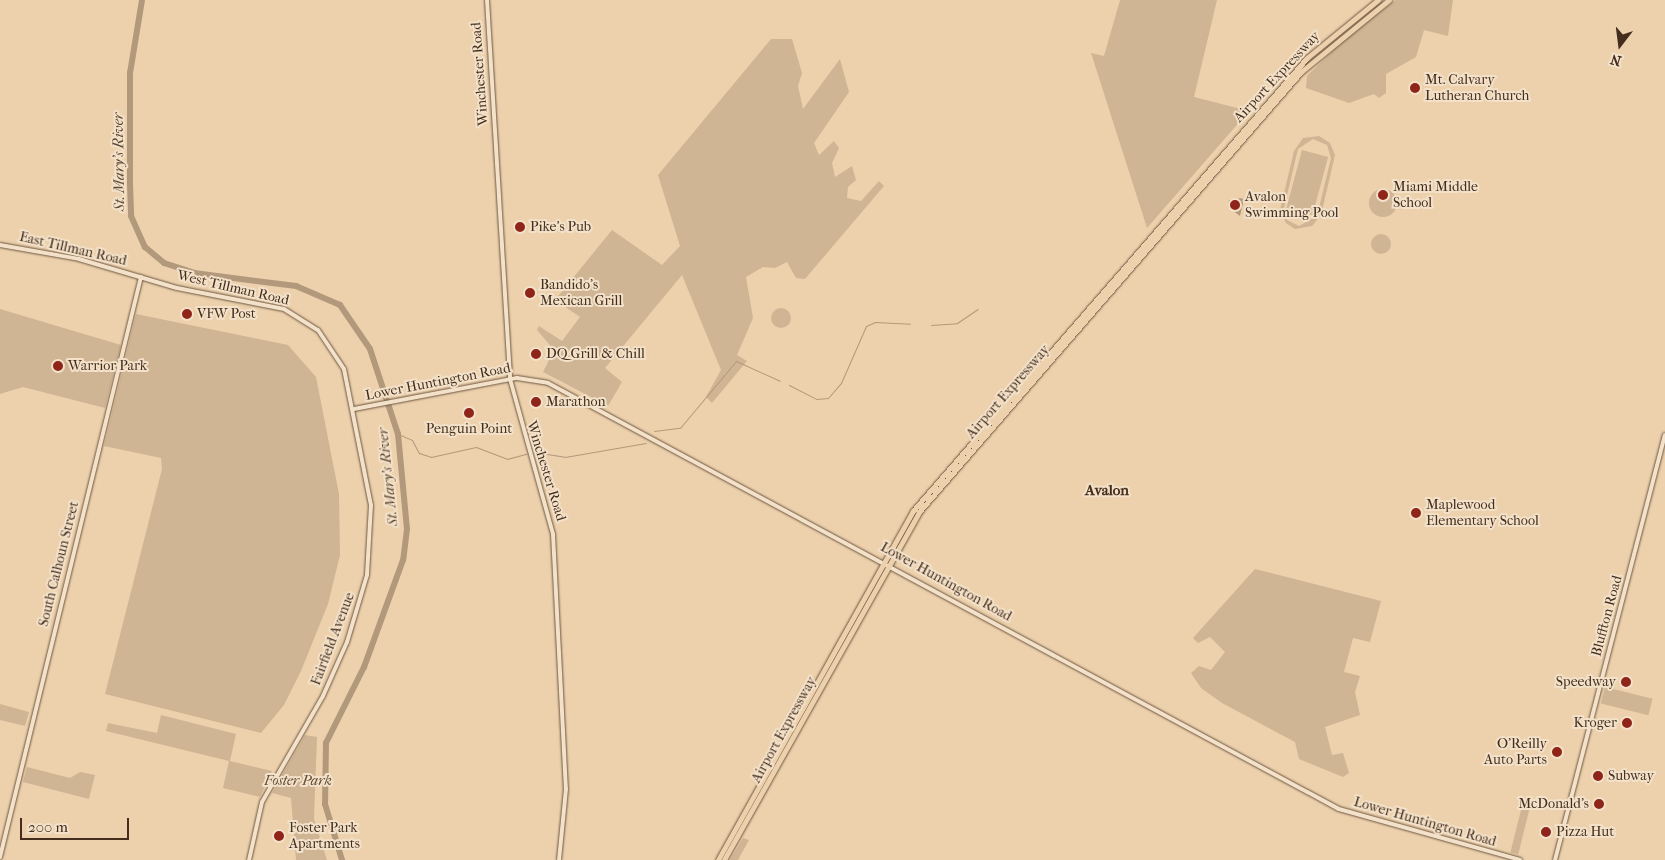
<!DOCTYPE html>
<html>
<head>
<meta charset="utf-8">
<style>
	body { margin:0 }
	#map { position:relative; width:1665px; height:860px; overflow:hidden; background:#ecd1ac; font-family:"IM FELL French Canon",serif }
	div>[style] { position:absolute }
	.green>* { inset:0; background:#cfb594; transform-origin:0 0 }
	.round { border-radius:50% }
	.water>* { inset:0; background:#b3997b }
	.stream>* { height:1px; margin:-0.5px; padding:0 0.5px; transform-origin:0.5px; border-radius:0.5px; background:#b3997b }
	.river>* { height:6px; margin:-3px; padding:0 3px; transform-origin:3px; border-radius:3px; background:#b3997b }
	.roads { filter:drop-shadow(0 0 1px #6e5641) drop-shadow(0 0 1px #6e5641) }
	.tertiary>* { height:4px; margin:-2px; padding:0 2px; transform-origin:2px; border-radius:2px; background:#f3e1c9 }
	.secondary>* { height:4px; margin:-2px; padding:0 2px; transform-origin:2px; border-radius:2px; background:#f3e1c9 }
	.primary>* { height:4.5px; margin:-2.25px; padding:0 2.25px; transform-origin:2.25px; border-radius:2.25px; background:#ecd1ac }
	.dots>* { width:14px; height:14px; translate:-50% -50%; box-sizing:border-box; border:2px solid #f3e1c9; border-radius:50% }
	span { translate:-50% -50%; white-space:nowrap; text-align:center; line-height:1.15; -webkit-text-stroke:4px #f3e1c9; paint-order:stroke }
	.street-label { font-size:14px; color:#442d1d }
	.poi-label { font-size:14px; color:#442d1d }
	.left { translate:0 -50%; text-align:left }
	.right { translate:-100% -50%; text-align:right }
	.park-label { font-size:14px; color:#604835; font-style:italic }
	.water-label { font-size:15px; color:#604834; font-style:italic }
	.neighbourhood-label { font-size:15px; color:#442d1d; font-weight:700 }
	.north { position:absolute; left:1595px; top:20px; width:50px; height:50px; -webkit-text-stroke:4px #f3e1c9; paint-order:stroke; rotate:195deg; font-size:14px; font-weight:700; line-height:20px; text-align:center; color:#442d1d }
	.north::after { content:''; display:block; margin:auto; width:18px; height:22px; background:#442d1d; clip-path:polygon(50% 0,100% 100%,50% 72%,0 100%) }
	.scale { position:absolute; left:20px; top:818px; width:109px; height:22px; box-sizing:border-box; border:2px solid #442d1d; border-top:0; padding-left:6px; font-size:15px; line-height:18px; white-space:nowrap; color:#442d1d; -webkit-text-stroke:4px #f3e1c9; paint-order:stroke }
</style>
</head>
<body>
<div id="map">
	<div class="green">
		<i style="clip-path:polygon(1120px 0,1217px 0,1194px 97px,1249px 111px,1147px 228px,1091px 53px,1104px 56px)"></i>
		<i style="clip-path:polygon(1396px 0,1453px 0,1448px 36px,1424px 30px,1416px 57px,1386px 74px,1386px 93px,1379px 98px,1374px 94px,1349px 103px,1306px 88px,1307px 76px,1349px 35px)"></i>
		<i style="clip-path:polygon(771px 39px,792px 39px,802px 73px,798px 86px,803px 109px,840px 59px,849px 92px,814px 143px,819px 155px,834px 141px,839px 148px,832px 163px,835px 177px,852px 166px,856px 180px,848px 187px,847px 198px,861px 201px,879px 181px,884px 186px,805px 279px,796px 278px,787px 262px,775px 268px,763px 267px,746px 277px,753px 318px,737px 355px,747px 361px,712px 403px,706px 397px,721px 370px,682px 275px,605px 368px,622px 382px,608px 406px,543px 372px,554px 350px,537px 330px,539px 326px,562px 341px,580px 317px,555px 300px,612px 230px,662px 265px,680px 246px,658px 175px)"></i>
		<i style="clip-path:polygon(evenodd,1319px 136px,1330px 143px,1335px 155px,1321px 215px,1312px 226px,1295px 229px,1286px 223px,1280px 210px,1294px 151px,1303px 138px,1319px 136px,1313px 139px,1327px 145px,1331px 158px,1317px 216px,1299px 226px,1287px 220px,1284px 208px,1298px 149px,1313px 139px)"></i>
		<i style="left:1302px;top:150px;width:27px;height:60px;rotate:15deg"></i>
		<i class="round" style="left:1369px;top:189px;width:28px;height:28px"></i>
		<i class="round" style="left:1371px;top:234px;width:20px;height:20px"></i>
		<i class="round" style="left:771px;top:308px;width:20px;height:20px"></i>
		<i style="clip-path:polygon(0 309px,121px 345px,105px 408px,23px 387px,0 394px)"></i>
		<i style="clip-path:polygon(136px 314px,288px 345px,316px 377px,339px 494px,340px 555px,328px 604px,301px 671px,284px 705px,261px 733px,105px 694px,162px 469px,161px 458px,104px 446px)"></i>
		<i style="clip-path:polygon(1255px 569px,1381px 601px,1370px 642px,1353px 638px,1344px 672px,1360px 676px,1355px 692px,1360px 715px,1325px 727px,1332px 755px,1343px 753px,1349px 773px,1343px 777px,1299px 759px,1295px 742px,1222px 703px,1201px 688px,1191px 673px,1199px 666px,1211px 670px,1225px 652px,1210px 637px,1198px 643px,1193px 638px)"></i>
		<i style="left:1605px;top:687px;width:49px;height:17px;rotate:14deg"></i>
		<i style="clip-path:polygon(0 704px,29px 712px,25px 726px,0 720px)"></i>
		<i style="clip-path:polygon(161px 715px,236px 734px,230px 761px,272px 771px,260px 797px,223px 788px,229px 761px,106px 731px,108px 723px,157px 733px)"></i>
		<i style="clip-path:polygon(305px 735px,317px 737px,314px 819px,327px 860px,296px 860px,291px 798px,272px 793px)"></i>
		<i style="clip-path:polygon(27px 767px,70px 778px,80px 772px,95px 775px,89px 799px,23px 782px)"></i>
		<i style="left:1523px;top:802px;width:8px;height:52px;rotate:14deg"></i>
		<i style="clip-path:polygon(743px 838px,749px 840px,738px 860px,730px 860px)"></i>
	</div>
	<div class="water">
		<i style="clip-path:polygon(1239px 198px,1244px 199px,1240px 216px,1228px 207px,1229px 200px,1237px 202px)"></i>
	</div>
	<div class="stream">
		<i style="left:931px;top:325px;width:26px;rotate:-4deg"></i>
		<i style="left:957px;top:323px;width:25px;rotate:-34deg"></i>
		<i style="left:789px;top:385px;width:31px;rotate:27deg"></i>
		<i style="left:817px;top:399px;width:11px;rotate:-5deg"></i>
		<i style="left:828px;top:398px;width:20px;rotate:-49deg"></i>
		<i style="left:841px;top:383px;width:62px;rotate:-66.3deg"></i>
		<i style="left:866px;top:326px;width:10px;rotate:-24deg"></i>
		<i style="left:875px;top:322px;width:35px;rotate:3deg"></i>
		<i style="left:654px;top:431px;width:26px;rotate:-7deg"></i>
		<i style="left:680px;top:428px;width:87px;rotate:-50.1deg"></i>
		<i style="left:736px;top:361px;width:48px;rotate:24.4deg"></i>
		<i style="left:398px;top:434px;width:15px;rotate:23deg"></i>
		<i style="left:412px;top:440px;width:15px;rotate:62deg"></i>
		<i style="left:419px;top:453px;width:13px;rotate:18deg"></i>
		<i style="left:431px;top:457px;width:46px;rotate:-12.5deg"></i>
		<i style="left:476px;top:447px;width:33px;rotate:21deg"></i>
		<i style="left:507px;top:459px;width:20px;rotate:-15deg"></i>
		<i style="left:534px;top:452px;width:31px;rotate:9deg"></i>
		<i style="left:565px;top:457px;width:82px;rotate:-9.8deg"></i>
	</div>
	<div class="river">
		<i style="left:142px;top:0;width:74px;rotate:99.3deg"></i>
		<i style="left:130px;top:73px;width:110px;rotate:90deg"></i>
		<i style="left:130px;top:183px;width:33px;rotate:88deg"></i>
		<i style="left:131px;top:216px;width:34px;rotate:66deg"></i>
		<i style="left:145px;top:247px;width:25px;rotate:40deg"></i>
		<i style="left:164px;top:263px;width:32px;rotate:18deg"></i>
		<i style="left:194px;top:273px;width:103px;rotate:7.3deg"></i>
		<i style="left:296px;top:286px;width:48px;rotate:23.4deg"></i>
		<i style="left:340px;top:305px;width:53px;rotate:55.7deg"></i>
		<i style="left:370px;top:349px;width:89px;rotate:71.8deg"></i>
		<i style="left:398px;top:434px;width:95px;rotate:84.6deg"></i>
		<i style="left:407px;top:529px;width:31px;rotate:97deg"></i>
		<i style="left:403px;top:560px;width:114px;rotate:110deg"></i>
		<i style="left:364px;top:667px;width:85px;rotate:116.6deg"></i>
		<i style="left:326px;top:743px;width:61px;rotate:90.9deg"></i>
		<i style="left:325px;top:804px;width:59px;rotate:73.1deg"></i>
	</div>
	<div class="roads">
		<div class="tertiary">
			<i style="left:487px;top:0;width:380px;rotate:86.5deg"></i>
			<i style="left:510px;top:379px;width:161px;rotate:74.5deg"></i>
			<i style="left:553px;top:534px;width:255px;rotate:87.1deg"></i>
			<i style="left:566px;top:789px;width:71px;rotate:95.6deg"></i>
			<i style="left:0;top:857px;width:597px;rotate:-76.34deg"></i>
		</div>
		<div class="secondary">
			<i style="left:0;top:245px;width:80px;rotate:10deg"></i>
			<i style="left:79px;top:259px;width:102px;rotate:16.5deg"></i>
			<i style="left:177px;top:288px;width:109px;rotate:11.1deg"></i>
			<i style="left:284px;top:309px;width:40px;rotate:32deg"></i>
			<i style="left:318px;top:330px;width:47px;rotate:56.3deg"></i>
			<i style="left:344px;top:369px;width:139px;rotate:78.8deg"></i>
			<i style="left:371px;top:505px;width:70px;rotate:93.3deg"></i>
			<i style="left:367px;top:575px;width:70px;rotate:106.6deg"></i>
			<i style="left:347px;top:642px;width:59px;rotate:114deg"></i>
			<i style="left:323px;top:696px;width:122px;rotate:119.9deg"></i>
			<i style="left:262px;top:802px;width:59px;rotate:102.6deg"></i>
			<i style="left:354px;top:409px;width:166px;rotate:-10.8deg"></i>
			<i style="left:517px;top:378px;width:31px;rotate:9deg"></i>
			<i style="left:548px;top:383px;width:898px;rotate:28.31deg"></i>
			<i style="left:1339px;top:809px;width:188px;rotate:15.7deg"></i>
			<i style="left:1555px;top:860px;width:439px;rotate:-75.5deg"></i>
		</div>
		<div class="primary">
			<i style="left:718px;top:860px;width:400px;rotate:-60.8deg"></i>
			<i style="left:913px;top:511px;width:600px;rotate:-48.98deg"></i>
			<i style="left:1307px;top:58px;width:92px;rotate:-39.2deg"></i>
			<i style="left:724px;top:860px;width:399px;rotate:-60.7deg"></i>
			<i style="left:919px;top:512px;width:583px;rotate:-49.04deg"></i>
			<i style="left:1301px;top:72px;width:114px;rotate:-39.3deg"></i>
		</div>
	</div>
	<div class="dots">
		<i style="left:1415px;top:88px;background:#8f2418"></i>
		<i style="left:1383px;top:195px;background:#8f2418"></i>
		<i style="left:1235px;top:205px;background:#8f2418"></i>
		<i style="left:520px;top:227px;background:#8f2418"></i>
		<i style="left:530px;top:293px;background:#8f2418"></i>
		<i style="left:187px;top:314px;background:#8f2418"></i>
		<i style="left:536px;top:354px;background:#8f2418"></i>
		<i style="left:58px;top:366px;background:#8f2418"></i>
		<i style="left:536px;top:402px;background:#8f2418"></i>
		<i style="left:469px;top:413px;background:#8f2418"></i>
		<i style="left:1416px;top:513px;background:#8f2418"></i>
		<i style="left:1626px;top:682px;background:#8f2418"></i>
		<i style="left:1627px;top:723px;background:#8f2418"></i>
		<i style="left:1557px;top:752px;background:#8f2418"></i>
		<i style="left:1598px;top:776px;background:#8f2418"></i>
		<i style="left:1599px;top:804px;background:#8f2418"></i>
		<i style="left:1546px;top:832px;background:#8f2418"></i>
		<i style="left:279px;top:836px;background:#8f2418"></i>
	</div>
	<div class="street-label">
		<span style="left:480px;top:74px;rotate:-94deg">Winchester Road</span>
		<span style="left:1277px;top:77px;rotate:-47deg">Airport Expressway</span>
		<span style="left:73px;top:249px;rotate:13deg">East Tillman Road</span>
		<span style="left:233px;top:288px;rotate:13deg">West Tillman Road</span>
		<span style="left:438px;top:382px;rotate:-11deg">Lower Huntington Road</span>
		<span style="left:1008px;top:392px;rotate:-49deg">Airport Expressway</span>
		<span style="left:546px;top:471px;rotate:73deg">Winchester Road</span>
		<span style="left:59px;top:564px;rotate:-76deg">South Calhoun Street</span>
		<span style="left:946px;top:582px;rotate:29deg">Lower Huntington Road</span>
		<span style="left:1607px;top:616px;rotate:-75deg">Bluffton Road</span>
		<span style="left:333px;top:639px;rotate:-69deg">Fairfield Avenue</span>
		<span style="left:784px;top:730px;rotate:-61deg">Airport Expressway</span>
		<span style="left:1425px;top:822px;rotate:16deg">Lower Huntington Road</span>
	</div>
	<div class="poi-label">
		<span class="left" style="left:1425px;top:88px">Mt. Calvary<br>Lutheran Church</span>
		<span class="left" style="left:1393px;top:195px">Miami Middle<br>School</span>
		<span class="left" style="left:1245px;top:205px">Avalon<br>Swimming Pool</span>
		<span class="left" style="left:530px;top:227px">Pike's Pub</span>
		<span class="left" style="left:540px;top:293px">Bandido's<br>Mexican Grill</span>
		<span class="left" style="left:197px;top:314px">VFW Post</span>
		<span class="left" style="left:546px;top:354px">DQ Grill &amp; Chill</span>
		<span class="left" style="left:68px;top:366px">Warrior Park</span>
		<span class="left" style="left:546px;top:402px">Marathon</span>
		<span style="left:469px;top:429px">Penguin Point</span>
		<span class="left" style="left:1426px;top:513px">Maplewood<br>Elementary School</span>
		<span class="right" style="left:1616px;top:682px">Speedway</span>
		<span class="right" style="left:1617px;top:723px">Kroger</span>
		<span class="right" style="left:1547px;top:752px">O'Reilly<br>Auto Parts</span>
		<span class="left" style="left:1608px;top:776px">Subway</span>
		<span class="right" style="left:1589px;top:804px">McDonald's</span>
		<span class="left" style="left:289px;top:836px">Foster Park<br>Apartments</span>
		<span class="left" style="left:1556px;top:832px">Pizza Hut</span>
	</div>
	<div class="park-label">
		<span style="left:298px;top:781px">Foster Park</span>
	</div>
	<div class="water-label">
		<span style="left:119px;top:162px;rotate:-91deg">St. Mary's River</span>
		<span style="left:388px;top:477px;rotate:-96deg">St. Mary's River</span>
	</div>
	<div class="neighbourhood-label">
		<span style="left:1107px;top:491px">Avalon</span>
	</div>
	<div class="north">N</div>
	<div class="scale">200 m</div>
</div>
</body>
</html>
